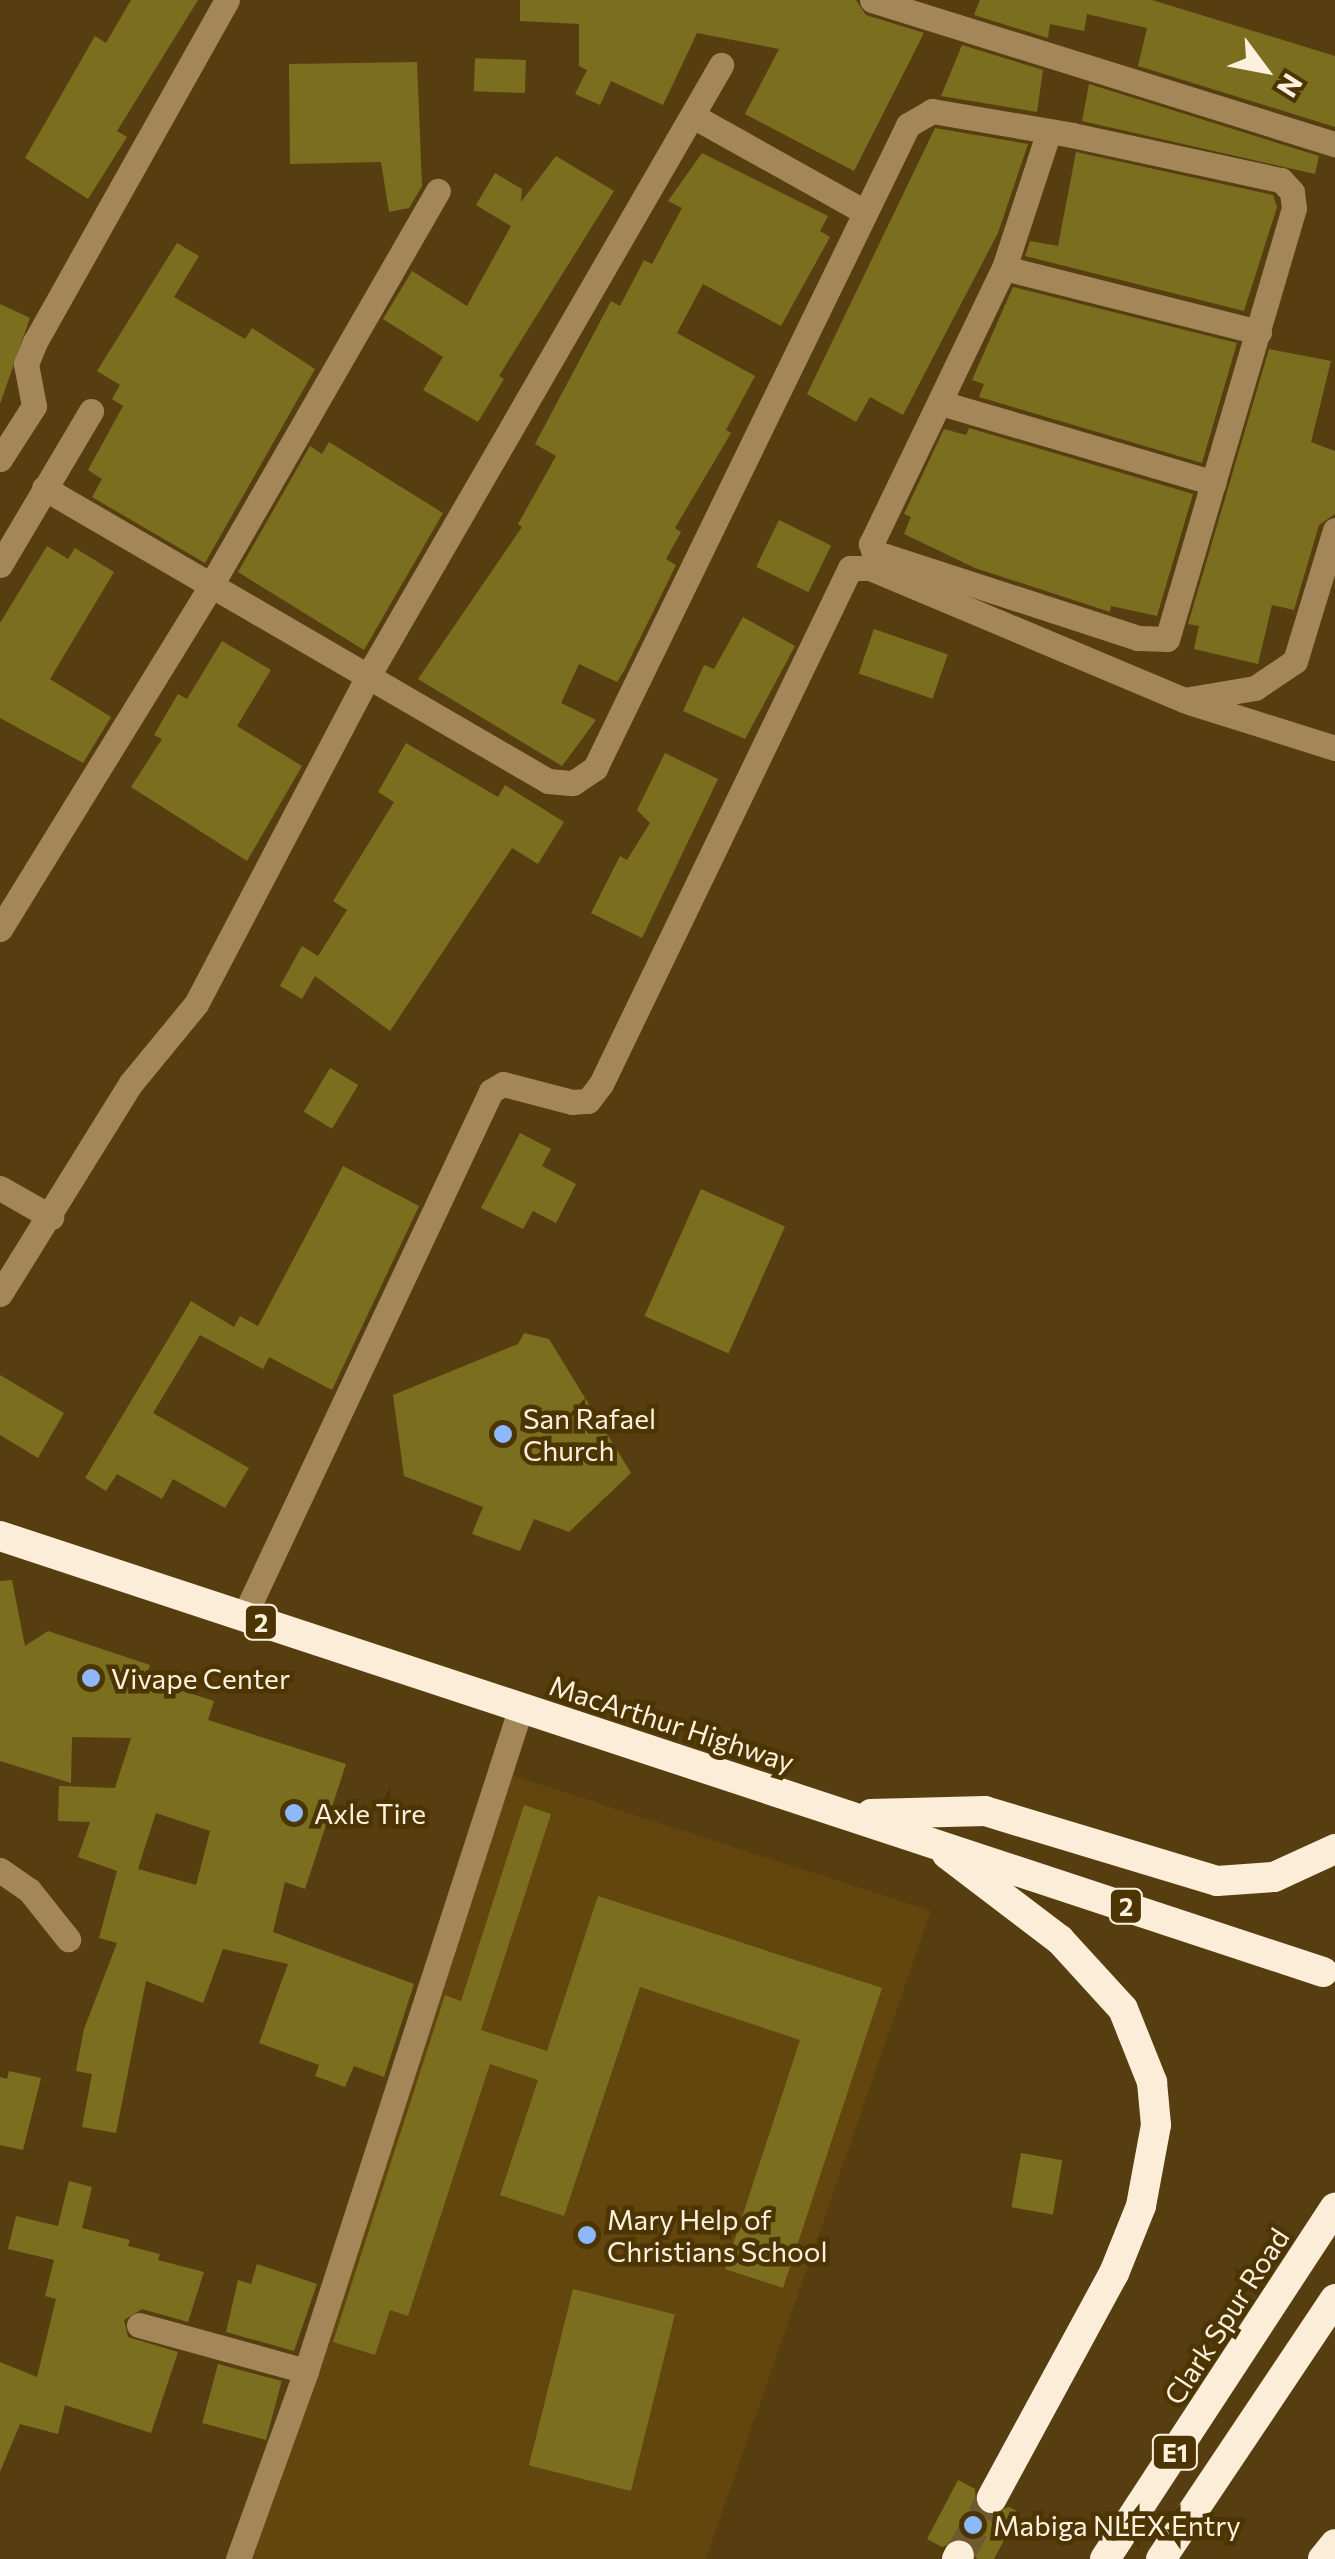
<!DOCTYPE html>
<html>
<head>
<meta charset="utf-8">
<style>
	body { margin:0 }
	#map { position:relative; width:1335px; height:2559px; overflow:hidden; background:#573e10; font-family:Commissioner,sans-serif }
	div>[style] { position:absolute }
	.built>* { inset:0; background:#63460d }
	.building>* { inset:0; background:#7c6e1f; transform-origin:0 0 }
	.highway-tunnel>* { height:30px; margin-top:-15px; transform-origin:0; background:repeating-linear-gradient(90deg,#70592f 0 30px,transparent 0 45px) }
	.minor>* { height:25px; margin:-12.5px; padding:0 12.5px; transform-origin:12.5px; border-radius:12.5px; background:#a48758 }
	.highway>* { height:30px; margin:-15px; padding:0 15px; transform-origin:15px; border-radius:15px; background:#fbedd7 }
	.dots>* { width:28px; height:28px; translate:-50% -50%; box-sizing:border-box; border:5px solid #4c3403; border-radius:50% }
	span { translate:-50% -50%; white-space:nowrap; text-align:center; line-height:1.15; -webkit-text-stroke:9px #4c3403; paint-order:stroke }
	.shield-label span { padding:2px 8px; background:#4c3403; border:2px solid; border-radius:8px; -webkit-text-stroke-width:0 }
	.shield-label { font-size:25px; color:#fdf1de; font-weight:700 }
	.poi-label { font-size:28px; color:#fdf1de }
	.left { translate:0 -50%; text-align:left }
	.street-label { font-size:28px; color:#fdf1de }
	.north { position:absolute; left:1215px; top:20px; width:100px; height:100px; -webkit-text-stroke:8px #4c3403; paint-order:stroke; rotate:122deg; font-size:28px; font-weight:700; line-height:40px; text-align:center; color:#fdf1de }
	.north::after { content:''; display:block; margin:auto; width:35px; height:45px; background:#fdf1de; clip-path:polygon(50% 0,100% 100%,50% 72%,0 100%) }
</style>
</head>
<body>
<div id="map">
	<div class="built">
		<i style="clip-path:polygon(511px 1775px,931px 1911px,706px 2559px,248px 2559px)"></i>
	</div>
	<div class="building">
		<i style="clip-path:polygon(131px 0,198px 0,117px 131px,127px 137px,88px 199px,25px 158px,95px 36px,106px 43px)"></i>
		<i style="clip-path:polygon(520px 0,856px 0,866px 15px,924px 33px,854px 171px,745px 114px,779px 49px,697px 33px,663px 105px,611px 81px,600px 105px,575px 94px,587px 70px,579px 66px,579px 24px,520px 21px)"></i>
		<i style="clip-path:polygon(980px 0,1152px 0,1335px 56px,1335px 127px,1138px 66px,1147px 28px,1087px 14px,1084px 31px,1050px 24px,1048px 38px,974px 15px)"></i>
		<i style="clip-path:polygon(962px 45px,1043px 70px,1037px 112px,941px 96px)"></i>
		<i style="left:526px;top:60px;width:33px;height:51px;rotate:92deg"></i>
		<i style="clip-path:polygon(417px 62px,422px 186px,409px 208px,389px 212px,381px 162px,290px 164px,289px 64px)"></i>
		<i style="clip-path:polygon(1089px 84px,1319px 156px,1315px 174px,1082px 121px)"></i>
		<i style="clip-path:polygon(935px 128px,1028px 144px,998px 233px,903px 415px,870px 397px,856px 422px,807px 394px)"></i>
		<i style="clip-path:polygon(1076px 152px,1273px 195px,1277px 207px,1244px 311px,1025px 256px,1030px 241px,1058px 246px)"></i>
		<i style="clip-path:polygon(702px 153px,828px 216px,820px 231px,830px 237px,781px 326px,703px 284px,677px 333px,755px 376px,726px 430px,731px 433px,675px 528px,681px 532px,666px 559px,676px 565px,624px 671px,617px 682px,579px 664px,561px 703px,596px 720px,562px 766px,418px 679px,522px 527px,518px 524px,556px 456px,535px 444px,611px 301px,620px 306px,644px 260px,652px 264px,682px 208px,668px 201px)"></i>
		<i style="clip-path:polygon(556px 156px,614px 191px,499px 376px,504px 379px,478px 422px,423px 390px,443px 357px,383px 319px,412px 271px,467px 306px,511px 226px,476px 205px,495px 173px,522px 189px,521px 202px)"></i>
		<i style="clip-path:polygon(177px 243px,199px 256px,174px 297px,245px 339px,252px 328px,315px 369px,205px 563px,92px 497px,102px 479px,88px 470px,123px 406px,112px 399px,120px 385px,97px 371px)"></i>
		<i style="clip-path:polygon(1013px 287px,1237px 343px,1202px 463px,979px 397px,984px 384px,972px 380px)"></i>
		<i style="clip-path:polygon(0 304px,30px 318px,0 404px)"></i>
		<i style="clip-path:polygon(1269px 349px,1331px 361px,1311px 442px,1335px 451px,1335px 514px,1319px 525px,1294px 610px,1272px 605px,1258px 664px,1194px 649px,1199px 626px,1188px 624px)"></i>
		<i style="clip-path:polygon(969px 428px,1193px 494px,1157px 616px,1111px 606px,1110px 612px,975px 568px,904px 534px,911px 517px,904px 514px,944px 429px,966px 435px)"></i>
		<i style="clip-path:polygon(329px 442px,443px 513px,364px 650px,238px 572px,310px 446px,322px 454px)"></i>
		<i style="left:779px;top:520px;width:58px;height:52px;rotate:26deg"></i>
		<i style="clip-path:polygon(47px 546px,68px 559px,75px 548px,114px 572px,50px 679px,111px 717px,83px 763px,0 718px,0 623px)"></i>
		<i style="clip-path:polygon(743px 617px,795px 646px,745px 739px,683px 711px,704px 665px,714px 669px)"></i>
		<i style="left:874px;top:629px;width:78px;height:47px;rotate:19deg"></i>
		<i style="clip-path:polygon(222px 641px,271px 670px,237px 726px,302px 766px,247px 861px,131px 787px,162px 739px,154px 735px,178px 694px,187px 699px)"></i>
		<i style="clip-path:polygon(406px 743px,498px 797px,505px 785px,564px 822px,538px 864px,512px 848px,390px 1031px,315px 976px,302px 999px,280px 986px,302px 946px,318px 956px,347px 910px,333px 901px,394px 802px,378px 792px)"></i>
		<i style="clip-path:polygon(665px 753px,718px 779px,642px 938px,591px 913px,620px 856px,627px 860px,650px 823px,637px 810px)"></i>
		<i style="left:330px;top:1068px;width:33px;height:51px;rotate:31deg"></i>
		<i style="clip-path:polygon(520px 1133px,551px 1149px,542px 1166px,576px 1184px,556px 1223px,533px 1211px,523px 1229px,481px 1208px)"></i>
		<i style="clip-path:polygon(343px 1166px,419px 1206px,332px 1390px,269px 1357px,263px 1369px,200px 1335px,153px 1413px,249px 1468px,225px 1508px,173px 1479px,162px 1499px,117px 1474px,106px 1491px,85px 1478px,191px 1301px,234px 1327px,240px 1316px,258px 1326px)"></i>
		<i style="left:701px;top:1189px;width:92px;height:139px;rotate:24deg"></i>
		<i style="clip-path:polygon(524px 1333px,549px 1339px,631px 1473px,569px 1532px,534px 1519px,520px 1551px,472px 1534px,483px 1507px,404px 1476px,393px 1395px,518px 1344px)"></i>
		<i style="clip-path:polygon(0 1375px,64px 1413px,38px 1458px,0 1435px)"></i>
		<i style="clip-path:polygon(evenodd,12px 1580px,25px 1646px,48px 1631px,150px 1665px,145px 1679px,214px 1701px,208px 1720px,346px 1764px,305px 1889px,285px 1882px,273px 1932px,414px 1984px,384px 2077px,354px 2066px,345px 2087px,315px 2076px,319px 2065px,259px 2043px,288px 1964px,223px 1949px,203px 2003px,146px 1981px,116px 2133px,82px 2127px,92px 2074px,76px 2071px,84px 2029px,117px 1943px,99px 1938px,117px 1871px,78px 1857px,90px 1822px,58px 1821px,59px 1786px,115px 1788px,131px 1738px,72px 1737px,71px 1783px,0 1761px,0 1581px,12px 1580px,156px 1813px,210px 1831px,196px 1885px,138px 1869px,156px 1813px)"></i>
		<i style="clip-path:polygon(524px 1805px,551px 1814px,481px 2030px,547px 2051px,598px 1896px,882px 1988px,783px 2288px,725px 2269px,800px 2040px,640px 1987px,564px 2216px,500px 2195px,538px 2080px,490px 2064px,408px 2316px,390px 2310px,375px 2355px,333px 2342px,445px 1995px,461px 2001px)"></i>
		<i style="clip-path:polygon(9px 2071px,41px 2078px,23px 2150px,0 2145px,0 2077px,7px 2079px)"></i>
		<i style="left:1021px;top:2153px;width:42px;height:55px;rotate:10deg"></i>
		<i style="clip-path:polygon(69px 2181px,92px 2187px,82px 2228px,130px 2240px,128px 2246px,160px 2254px,158px 2260px,204px 2272px,188px 2322px,142px 2309px,124px 2320px,128px 2337px,178px 2352px,151px 2433px,65px 2405px,58px 2434px,20px 2424px,0 2472px,0 2362px,37px 2377px,56px 2299px,45px 2296px,54px 2260px,8px 2249px,16px 2216px,58px 2226px)"></i>
		<i style="clip-path:polygon(257px 2264px,317px 2284px,294px 2351px,226px 2332px,238px 2280px,251px 2284px)"></i>
		<i style="left:573px;top:2289px;width:105px;height:182px;rotate:14deg"></i>
		<i style="left:218px;top:2364px;width:66px;height:61px;rotate:15deg"></i>
		<i style="clip-path:polygon(958px 2480px,975px 2489px,976px 2507px,984px 2515px,1009px 2507px,1019px 2512px,994px 2559px,977px 2559px,966px 2538px,942px 2547px,927px 2539px)"></i>
	</div>
	<div class="highway-tunnel">
		<i style="left:959px;top:2555px;width:66px;rotate:-59.9deg"></i>
	</div>
	<div class="minor">
		<i style="left:872px;top:0;width:485px;rotate:17.3deg"></i>
		<i style="left:693px;top:116px;width:195px;rotate:29.2deg"></i>
		<i style="left:1004px;top:268px;width:263px;rotate:14.1deg"></i>
		<i style="left:941px;top:403px;width:284px;rotate:16.3deg"></i>
		<i style="left:0;top:459px;width:63px;rotate:-57.3deg"></i>
		<i style="left:34px;top:406px;width:43px;rotate:-100.8deg"></i>
		<i style="left:26px;top:364px;width:24px;rotate:-68deg"></i>
		<i style="left:35px;top:342px;width:392px;rotate:-60.7deg"></i>
		<i style="left:44px;top:488px;width:583px;rotate:30.17deg"></i>
		<i style="left:548px;top:781px;width:25px;rotate:5deg"></i>
		<i style="left:573px;top:783px;width:27px;rotate:-34deg"></i>
		<i style="left:595px;top:768px;width:715px;rotate:-64.04deg"></i>
		<i style="left:908px;top:125px;width:28px;rotate:-30deg"></i>
		<i style="left:932px;top:111px;width:142px;rotate:9.7deg"></i>
		<i style="left:1072px;top:135px;width:214px;rotate:12.2deg"></i>
		<i style="left:1281px;top:180px;width:16px;rotate:47deg"></i>
		<i style="left:1292px;top:192px;width:16px;rotate:83deg"></i>
		<i style="left:1294px;top:208px;width:449px;rotate:106.4deg"></i>
		<i style="left:1167px;top:639px;width:29px;rotate:-178deg"></i>
		<i style="left:1138px;top:638px;width:278px;rotate:-162deg"></i>
		<i style="left:874px;top:552px;width:9px;rotate:-111deg"></i>
		<i style="left:871px;top:544px;width:306px;rotate:-64.3deg"></i>
		<i style="left:1004px;top:268px;width:144px;rotate:-71.8deg"></i>
		<i style="left:0;top:565px;width:179px;rotate:-59.4deg"></i>
		<i style="left:1189px;top:702px;width:153px;rotate:17.5deg"></i>
		<i style="left:0;top:929px;width:401px;rotate:-58.4deg"></i>
		<i style="left:210px;top:587px;width:457px;rotate:-60.1deg"></i>
		<i style="left:0;top:1188px;width:59px;rotate:29.6deg"></i>
		<i style="left:0;top:1294px;width:248px;rotate:-58.2deg"></i>
		<i style="left:131px;top:1083px;width:102px;rotate:-50.6deg"></i>
		<i style="left:196px;top:1004px;width:370px;rotate:-62.3deg"></i>
		<i style="left:368px;top:676px;width:706px;rotate:-59.98deg"></i>
		<i style="left:244px;top:1616px;width:580px;rotate:-64.8deg"></i>
		<i style="left:491px;top:1091px;width:14px;rotate:-30deg"></i>
		<i style="left:503px;top:1084px;width:71px;rotate:14.6deg"></i>
		<i style="left:572px;top:1102px;width:16px;rotate:-4deg"></i>
		<i style="left:588px;top:1101px;width:21px;rotate:-53deg"></i>
		<i style="left:601px;top:1084px;width:573px;rotate:-64.24deg"></i>
		<i style="left:850px;top:568px;width:20px"></i>
		<i style="left:870px;top:568px;width:341px;rotate:22.8deg"></i>
		<i style="left:1184px;top:700px;width:72px;rotate:-9.6deg"></i>
		<i style="left:1255px;top:688px;width:48px;rotate:-34deg"></i>
		<i style="left:1295px;top:661px;width:137px;rotate:-73deg"></i>
		<i style="left:0;top:1870px;width:35px;rotate:35deg"></i>
		<i style="left:29px;top:1890px;width:63px;rotate:51.5deg"></i>
		<i style="left:139px;top:2325px;width:173px;rotate:15.4deg"></i>
		<i style="left:238px;top:2559px;width:200px;rotate:-70.1deg"></i>
		<i style="left:306px;top:2371px;width:698px;rotate:-72.06deg"></i>
	</div>
	<div class="highway">
		<i style="left:0;top:1536px;width:1393px;rotate:18.24deg"></i>
		<i style="left:871px;top:1814px;width:114px;rotate:-1.5deg"></i>
		<i style="left:985px;top:1811px;width:242px;rotate:16.8deg"></i>
		<i style="left:1217px;top:1881px;width:57px;rotate:-4deg"></i>
		<i style="left:1274px;top:1877px;width:67px;rotate:-24.7deg"></i>
		<i style="left:947px;top:1854px;width:142px;rotate:37.3deg"></i>
		<i style="left:1060px;top:1940px;width:93px;rotate:47.6deg"></i>
		<i style="left:1123px;top:2009px;width:79px;rotate:68.3deg"></i>
		<i style="left:1152px;top:2082px;width:43px;rotate:84.7deg"></i>
		<i style="left:1156px;top:2125px;width:82px;rotate:100.5deg"></i>
		<i style="left:1141px;top:2206px;width:72px;rotate:111.9deg"></i>
		<i style="left:1114px;top:2273px;width:256px;rotate:118.5deg"></i>
		<i style="left:957px;top:2559px;width:4px;rotate:-63deg"></i>
		<i style="left:1105px;top:2559px;width:420px;rotate:-56.8deg"></i>
		<i style="left:1161px;top:2559px;width:313px;rotate:-56.2deg"></i>
		<i style="left:1323px;top:2559px;width:19px;rotate:-51deg"></i>
	</div>
	<div class="dots">
		<i style="left:503px;top:1434px;background:#8db9fc"></i>
		<i style="left:91px;top:1678px;background:#8db9fc"></i>
		<i style="left:294px;top:1813px;background:#8db9fc"></i>
		<i style="left:587px;top:2235px;background:#8db9fc"></i>
		<i style="left:973px;top:2525px;background:#8db9fc"></i>
	</div>
	<div class="shield-label">
		<span style="left:261px;top:1622px">2</span>
		<span style="left:1126px;top:1906px">2</span>
		<span style="left:1175px;top:2452px">E1</span>
	</div>
	<div class="poi-label">
		<span class="left" style="left:523px;top:1434px">San Rafael<br>Church</span>
		<span class="left" style="left:111px;top:1678px">Vivape Center</span>
		<span class="left" style="left:314px;top:1813px">Axle Tire</span>
		<span class="left" style="left:607px;top:2235px">Mary Help of<br>Christians School</span>
		<span class="left" style="left:993px;top:2525px">Mabiga NLEX Entry</span>
	</div>
	<div class="street-label">
		<span style="left:672px;top:1723px;rotate:18deg">MacArthur Highway</span>
		<span style="left:1226px;top:2316px;rotate:-57deg">Clark Spur Road</span>
	</div>
	<div class="north">N</div>
</div>
</body>
</html>
